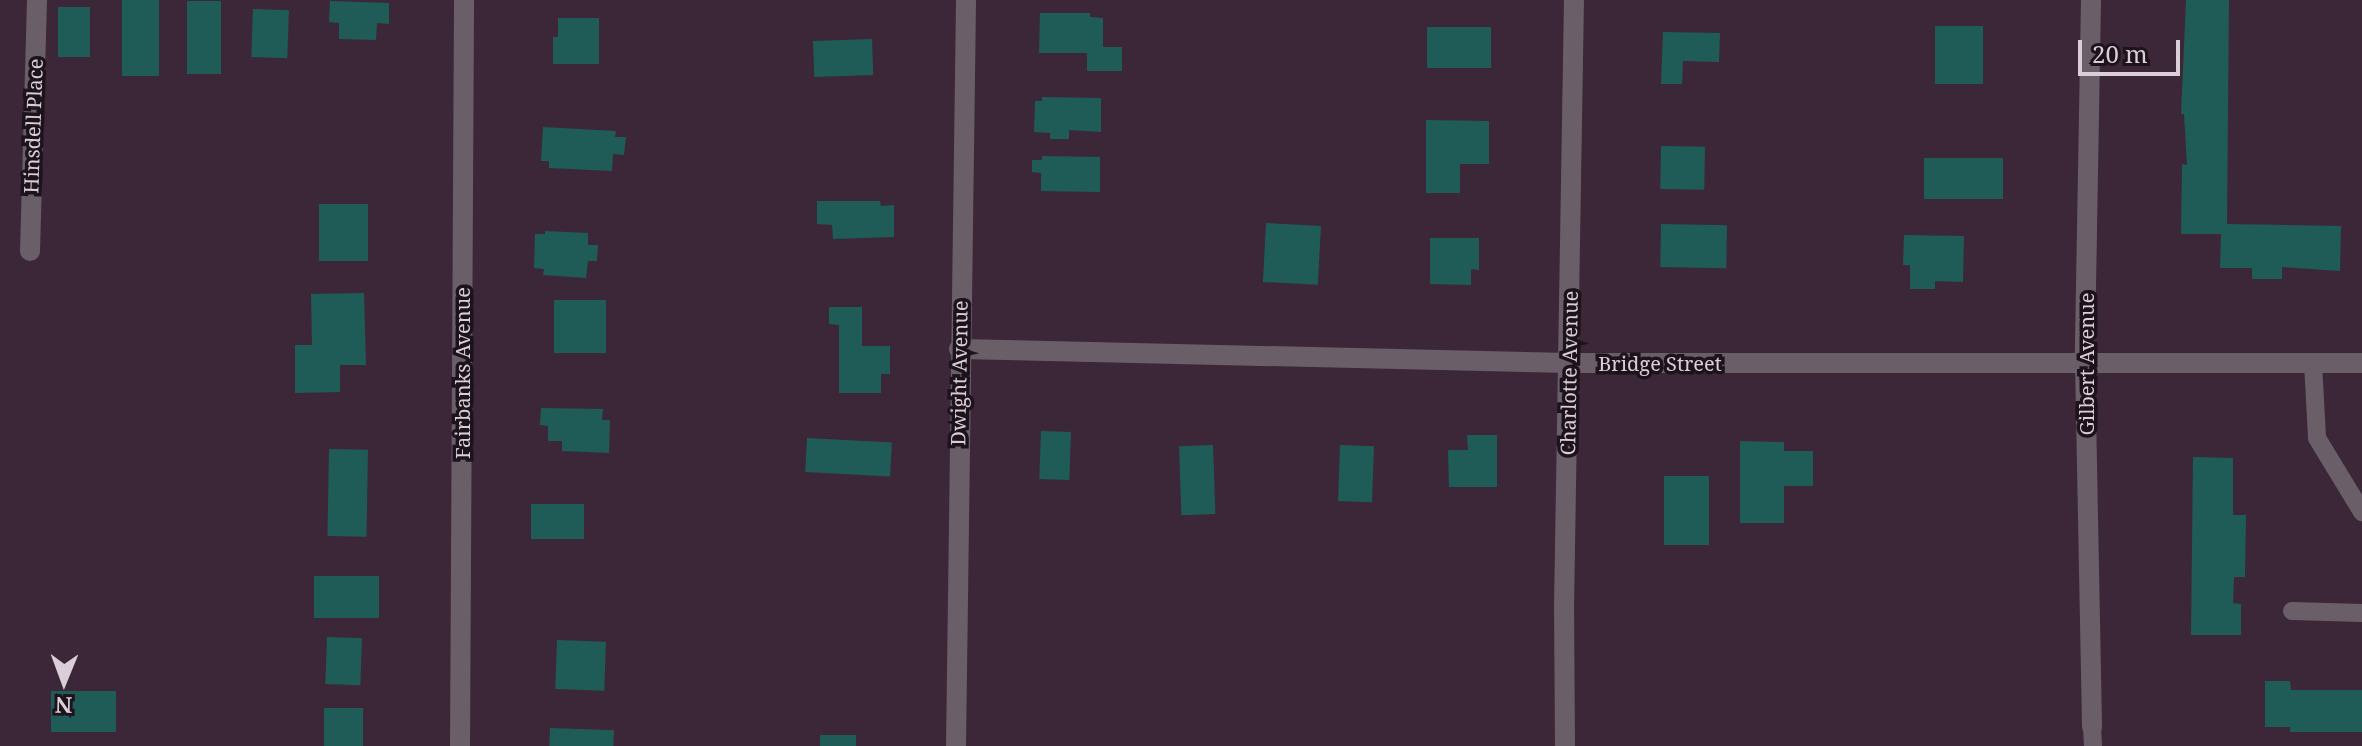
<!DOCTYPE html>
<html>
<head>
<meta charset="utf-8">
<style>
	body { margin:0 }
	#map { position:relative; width:2362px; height:746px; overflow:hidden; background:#3c2739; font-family:"Noto Serif",serif }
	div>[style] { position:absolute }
	.building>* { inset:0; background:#1f5c57; transform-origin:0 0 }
	.service>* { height:18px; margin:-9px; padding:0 9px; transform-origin:9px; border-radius:9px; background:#6a5f68 }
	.minor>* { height:20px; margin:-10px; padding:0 10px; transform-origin:10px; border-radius:10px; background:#6a5f68 }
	span { translate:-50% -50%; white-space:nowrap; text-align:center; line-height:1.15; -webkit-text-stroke:7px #1d131c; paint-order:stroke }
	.street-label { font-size:20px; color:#dcced9 }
	.north { position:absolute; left:24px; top:642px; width:80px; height:80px; -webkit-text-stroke:6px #1d131c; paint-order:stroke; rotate:181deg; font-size:22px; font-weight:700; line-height:32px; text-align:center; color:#dcced9 }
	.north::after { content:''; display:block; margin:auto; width:28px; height:36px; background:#dcced9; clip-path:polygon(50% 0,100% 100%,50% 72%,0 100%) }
	.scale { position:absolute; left:2078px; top:40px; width:102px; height:36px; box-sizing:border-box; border:4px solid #dcced9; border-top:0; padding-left:10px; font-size:24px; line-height:28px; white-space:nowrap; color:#dcced9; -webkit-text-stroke:6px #1d131c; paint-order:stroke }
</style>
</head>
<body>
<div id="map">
	<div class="building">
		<i style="left:122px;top:0;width:37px;height:76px"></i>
		<i style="clip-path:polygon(2186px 0,2229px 0,2227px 224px,2341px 226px,2340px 271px,2282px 267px,2282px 279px,2252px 279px,2252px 268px,2220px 268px,2221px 234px,2181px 234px,2182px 164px,2187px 165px,2184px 114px,2181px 114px)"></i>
		<i style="left:187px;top:1px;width:34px;height:73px"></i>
		<i style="clip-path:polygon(330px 1px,389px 3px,389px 24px,377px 23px,376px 40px,339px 39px,339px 23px,329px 22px)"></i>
		<i style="left:58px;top:7px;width:32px;height:50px"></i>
		<i style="left:253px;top:9px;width:36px;height:48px;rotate:2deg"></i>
		<i style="clip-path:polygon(1040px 13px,1090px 13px,1090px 17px,1103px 18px,1103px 47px,1122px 47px,1122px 71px,1087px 71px,1087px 53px,1039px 53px)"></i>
		<i style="clip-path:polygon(558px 18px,599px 18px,599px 64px,553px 64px,553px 37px,558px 37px)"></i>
		<i style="left:1935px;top:26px;width:48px;height:58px"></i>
		<i style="left:1491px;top:27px;width:41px;height:64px;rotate:90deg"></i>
		<i style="clip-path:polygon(1663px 32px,1720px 33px,1719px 62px,1683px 61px,1682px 84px,1661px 84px)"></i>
		<i style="left:872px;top:39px;width:36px;height:59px;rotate:88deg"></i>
		<i style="clip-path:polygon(1042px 97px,1101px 98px,1101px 132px,1069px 130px,1069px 139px,1050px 139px,1050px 133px,1034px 132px,1035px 101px,1042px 101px)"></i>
		<i style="clip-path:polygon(1426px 120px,1489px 121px,1489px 164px,1460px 164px,1460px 193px,1426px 193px)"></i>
		<i style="clip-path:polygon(543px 127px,616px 131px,615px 137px,626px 137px,624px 155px,613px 154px,612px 171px,549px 168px,549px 161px,541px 161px)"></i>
		<i style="left:1661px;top:146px;width:44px;height:43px;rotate:1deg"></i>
		<i style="clip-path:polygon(1042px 156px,1100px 157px,1100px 192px,1041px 191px,1041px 173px,1032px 172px,1032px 160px,1042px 160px)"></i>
		<i style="left:1924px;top:158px;width:79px;height:41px"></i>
		<i style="clip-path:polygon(817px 201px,880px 201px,881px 206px,894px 205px,894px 237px,833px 239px,832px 225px,817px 224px)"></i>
		<i style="left:319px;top:204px;width:49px;height:57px"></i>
		<i style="left:1266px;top:223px;width:55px;height:59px;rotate:3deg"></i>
		<i style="left:1661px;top:224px;width:66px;height:43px;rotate:1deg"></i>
		<i style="clip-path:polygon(545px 231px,588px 233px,588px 245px,598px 245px,597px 261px,588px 261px,586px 278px,543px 275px,544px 269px,534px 268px,535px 234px,545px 234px)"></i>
		<i style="clip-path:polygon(1904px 235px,1964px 236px,1963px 282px,1935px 281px,1935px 289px,1910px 289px,1910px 265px,1903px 265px)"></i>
		<i style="clip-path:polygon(1430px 238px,1479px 238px,1479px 270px,1471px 269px,1471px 285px,1430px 284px)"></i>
		<i style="clip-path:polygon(364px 293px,366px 365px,340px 365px,340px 392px,295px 393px,295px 345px,312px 345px,311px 294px)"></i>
		<i style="left:606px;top:300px;width:53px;height:52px;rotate:90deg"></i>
		<i style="clip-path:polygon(829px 307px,862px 307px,862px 346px,890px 346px,890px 374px,881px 374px,881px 393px,839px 393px,839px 325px,829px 324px)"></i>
		<i style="clip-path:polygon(541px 408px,603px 409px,602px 420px,610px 420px,609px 453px,562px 451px,562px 441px,548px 441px,548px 426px,540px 425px)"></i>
		<i style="left:1041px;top:431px;width:30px;height:48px;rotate:2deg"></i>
		<i style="clip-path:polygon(1467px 435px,1497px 435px,1497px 487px,1449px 487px,1448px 450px,1468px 450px)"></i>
		<i style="left:807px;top:438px;width:85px;height:34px;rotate:3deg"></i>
		<i style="clip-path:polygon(1740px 441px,1784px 442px,1784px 451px,1813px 451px,1813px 486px,1784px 486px,1784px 523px,1740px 523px)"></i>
		<i style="left:1213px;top:445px;width:69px;height:34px;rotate:88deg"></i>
		<i style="left:1340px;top:445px;width:34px;height:56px;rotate:2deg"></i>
		<i style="left:329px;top:449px;width:39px;height:87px;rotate:1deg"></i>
		<i style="clip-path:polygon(2193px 457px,2233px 458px,2233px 515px,2246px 515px,2245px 577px,2234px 577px,2233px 603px,2241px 604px,2241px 635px,2191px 635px)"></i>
		<i style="left:1664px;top:476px;width:45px;height:69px"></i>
		<i style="left:531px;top:504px;width:53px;height:35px"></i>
		<i style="left:314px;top:576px;width:65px;height:42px"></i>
		<i style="left:327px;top:637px;width:35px;height:47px;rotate:2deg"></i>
		<i style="left:557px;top:640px;width:49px;height:49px;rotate:2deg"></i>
		<i style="clip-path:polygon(2265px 681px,2290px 681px,2291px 690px,2362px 690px,2362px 732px,2290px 732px,2290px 727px,2265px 727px)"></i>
		<i style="left:51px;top:691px;width:65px;height:41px"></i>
		<i style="left:324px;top:708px;width:39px;height:38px"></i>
		<i style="left:550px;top:728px;width:64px;height:18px;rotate:2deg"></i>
		<i style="left:820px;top:735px;width:36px;height:11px"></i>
	</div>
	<div class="service">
		<i style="left:2313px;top:363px;width:75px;rotate:86.9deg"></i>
		<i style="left:2317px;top:438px;width:87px;rotate:58.7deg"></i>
		<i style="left:2292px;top:611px;width:70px;rotate:1.6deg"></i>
		<i style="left:2092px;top:727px;width:19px;rotate:87deg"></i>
	</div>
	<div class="minor">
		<i style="left:2091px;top:0;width:361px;rotate:91deg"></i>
		<i style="left:2085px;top:361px;width:366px;rotate:88.9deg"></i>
		<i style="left:30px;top:251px;width:251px;rotate:-88.4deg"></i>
		<i style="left:959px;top:349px;width:611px;rotate:1.31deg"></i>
		<i style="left:1570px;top:363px;width:792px"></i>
		<i style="left:460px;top:746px;width:746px;rotate:-89.69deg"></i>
		<i style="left:956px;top:746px;width:746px;rotate:-89.23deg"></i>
		<i style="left:1565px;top:746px;width:138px;rotate:-90.4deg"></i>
		<i style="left:1564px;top:608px;width:608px;rotate:-89.06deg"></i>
	</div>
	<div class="street-label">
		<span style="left:33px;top:126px;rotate:-88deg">Hinsdell Place</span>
		<span style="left:1660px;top:363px">Bridge Street</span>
		<span style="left:2086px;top:364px;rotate:-90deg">Gilbert Avenue</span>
		<span style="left:462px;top:373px;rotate:-90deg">Fairbanks Avenue</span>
		<span style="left:959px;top:373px;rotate:-89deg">Dwight Avenue</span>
		<span style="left:1569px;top:373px;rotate:-89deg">Charlotte Avenue</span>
	</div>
	<div class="north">N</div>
	<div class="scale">20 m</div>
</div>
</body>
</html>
